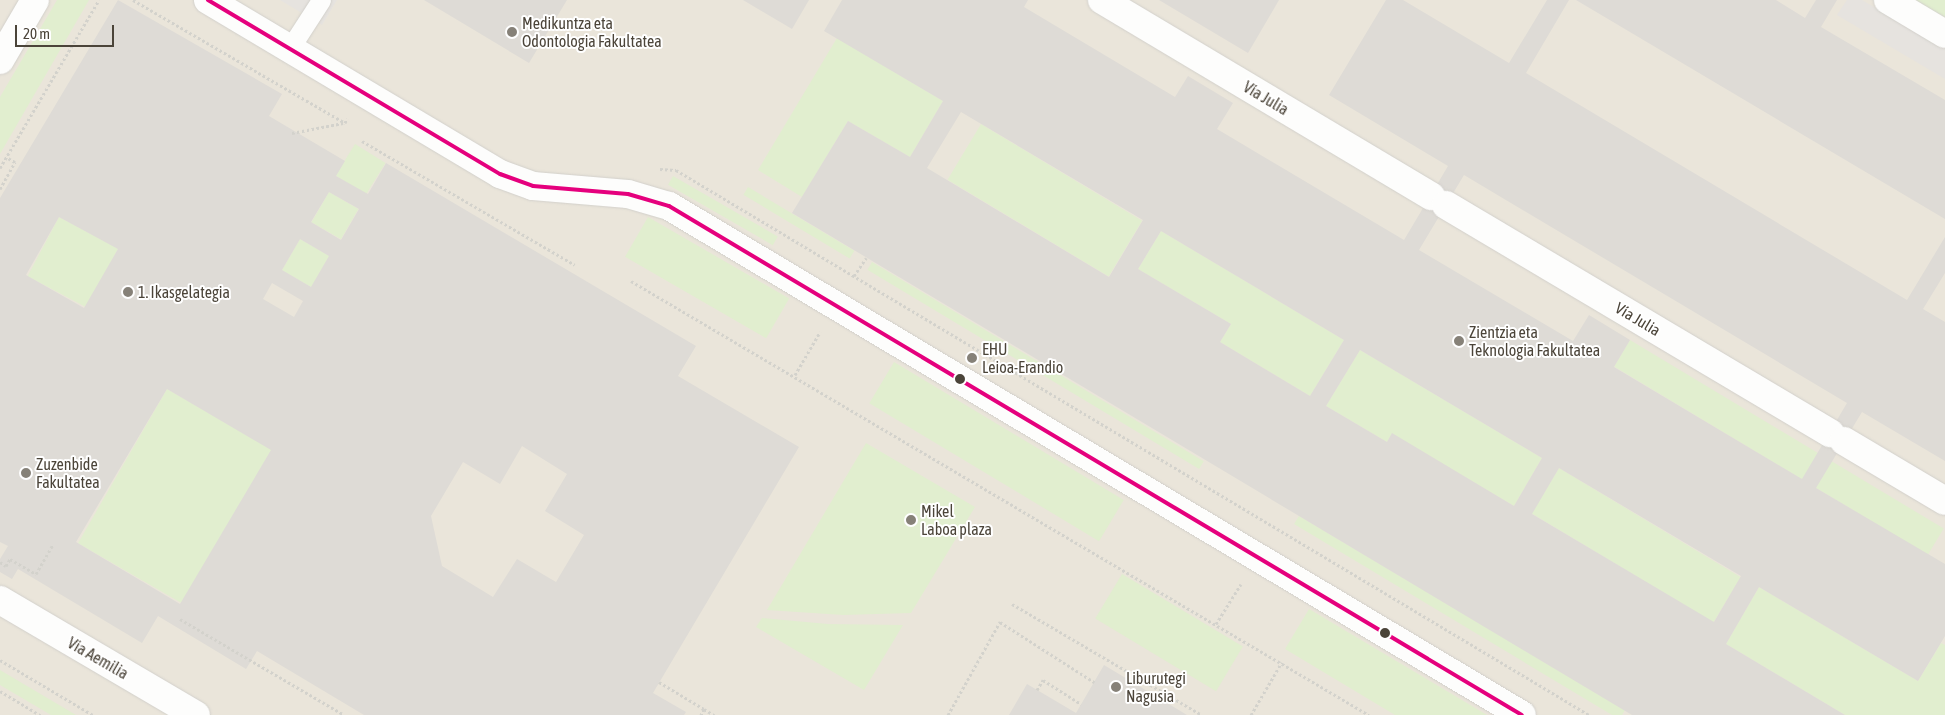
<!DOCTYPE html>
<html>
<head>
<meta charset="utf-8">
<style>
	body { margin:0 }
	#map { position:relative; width:1945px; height:715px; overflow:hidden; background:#f4f2ee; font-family:"Asap Condensed",sans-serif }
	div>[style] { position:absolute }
	.education>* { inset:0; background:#eae5da; transform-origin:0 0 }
	.green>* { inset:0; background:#e1eecf; transform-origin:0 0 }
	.parking>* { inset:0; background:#e6e3df }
	.building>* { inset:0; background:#dedbd6 }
	.path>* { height:3px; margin-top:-1.5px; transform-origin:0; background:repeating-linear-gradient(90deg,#d3d2cc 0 2.5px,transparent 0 5px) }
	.roads { filter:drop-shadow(0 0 1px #d2d0cb) drop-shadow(0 0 1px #d2d0cb) }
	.service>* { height:19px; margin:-9.5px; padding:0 9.5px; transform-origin:9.5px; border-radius:9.5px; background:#fdfdfc }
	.minor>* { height:28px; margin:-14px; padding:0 14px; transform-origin:14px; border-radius:14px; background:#fdfdfc }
	.bus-1>* { height:4px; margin:-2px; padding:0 2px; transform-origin:2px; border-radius:2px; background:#e5007d }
	.dots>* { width:14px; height:14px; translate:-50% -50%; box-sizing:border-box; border:2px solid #fff; border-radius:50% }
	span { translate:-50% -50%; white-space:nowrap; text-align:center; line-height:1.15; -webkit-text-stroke:4px #fff; paint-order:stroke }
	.poi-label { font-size:16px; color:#4b4439 }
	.left { translate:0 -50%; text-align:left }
	.street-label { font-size:16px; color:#4b4439 }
	.scale { position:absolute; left:15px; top:25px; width:99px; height:22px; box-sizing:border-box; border:2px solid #4b4439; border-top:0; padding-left:6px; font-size:15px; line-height:18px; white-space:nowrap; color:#4b4439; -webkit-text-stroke:4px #fff; paint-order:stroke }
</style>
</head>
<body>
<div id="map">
	<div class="education">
		<i style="left:0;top:0;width:1945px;height:715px"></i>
	</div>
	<div class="green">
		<i style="clip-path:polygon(57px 0,89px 0,0 154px,0 97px)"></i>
		<i style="clip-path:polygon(1912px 0,1945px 0,1945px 19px)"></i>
		<i style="clip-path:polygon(837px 38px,943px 101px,910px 157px,848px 121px,802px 197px,758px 170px)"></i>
		<i style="left:981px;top:124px;width:188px;height:65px;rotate:31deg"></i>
		<i style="left:355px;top:144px;width:36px;height:37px;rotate:32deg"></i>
		<i style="left:673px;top:176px;width:121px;height:10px;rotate:30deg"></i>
		<i style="left:748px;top:187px;width:124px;height:9px;rotate:31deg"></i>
		<i style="left:329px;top:192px;width:34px;height:35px;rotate:30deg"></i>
		<i style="left:59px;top:217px;width:67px;height:67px;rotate:28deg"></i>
		<i style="left:648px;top:217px;width:163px;height:46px;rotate:30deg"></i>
		<i style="clip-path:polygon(1161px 231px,1344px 340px,1310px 396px,1220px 342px,1231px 324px,1138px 269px)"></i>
		<i style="left:300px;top:239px;width:34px;height:36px;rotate:30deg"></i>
		<i style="left:872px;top:262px;width:387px;height:9px;rotate:31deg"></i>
		<i style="left:1630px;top:340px;width:366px;height:31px;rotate:31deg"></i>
		<i style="clip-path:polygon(1360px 350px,1542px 458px,1514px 506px,1392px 434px,1387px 442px,1326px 406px)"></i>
		<i style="left:894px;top:362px;width:268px;height:48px;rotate:31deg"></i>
		<i style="left:167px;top:389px;width:121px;height:178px;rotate:30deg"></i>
		<i style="clip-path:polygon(866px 443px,975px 507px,911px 613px,843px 615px,767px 610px)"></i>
		<i style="left:1559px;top:468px;width:212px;height:53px;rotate:31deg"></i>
		<i style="clip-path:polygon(1299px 516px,1625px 710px,1622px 715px,1612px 715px,1294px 524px)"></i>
		<i style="left:1122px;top:574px;width:141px;height:52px;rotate:31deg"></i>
		<i style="clip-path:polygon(1759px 587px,1918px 681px,1941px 643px,1945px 645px,1945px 715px,1845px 715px,1726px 644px)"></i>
		<i style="clip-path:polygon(1309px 609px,1487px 715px,1395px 715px,1285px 649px)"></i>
		<i style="clip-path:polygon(762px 618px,828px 624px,903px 625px,864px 690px,756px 627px)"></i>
		<i style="clip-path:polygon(0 670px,76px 715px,51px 715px,0 685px)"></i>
	</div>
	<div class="parking">
		<i style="clip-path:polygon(280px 0,337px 0,322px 25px)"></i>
		<i style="clip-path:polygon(1847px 0,1862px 0,1945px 49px,1945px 79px,1837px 15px)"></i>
	</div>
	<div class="building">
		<i style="clip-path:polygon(evenodd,118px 0,282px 94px,269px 116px,345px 161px,336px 176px,368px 194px,386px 163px,696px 346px,678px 376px,799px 447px,653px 693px,686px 712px,684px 715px,364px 715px,257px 651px,246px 669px,158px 616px,142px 643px,18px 569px,12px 579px,0 572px,0 559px,8px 546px,0 542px,0 198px,118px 0,329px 192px,359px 209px,341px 240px,311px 222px,329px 192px,118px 0,59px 217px,118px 249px,84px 308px,26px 275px,59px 217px,118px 0,300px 239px,329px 256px,311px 287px,282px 270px,300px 239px,118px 0,272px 283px,303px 301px,294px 317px,263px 299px,272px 283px,118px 0,167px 389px,271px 450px,180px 604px,76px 542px,167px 389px,118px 0,522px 446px,567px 474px,545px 511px,584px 535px,556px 582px,517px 559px,493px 597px,442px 566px,431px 516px,463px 462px,500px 484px,522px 446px)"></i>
		<i style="clip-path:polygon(424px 0,567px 0,529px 63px)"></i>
		<i style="clip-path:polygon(743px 0,809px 0,792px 29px)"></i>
		<i style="clip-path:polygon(evenodd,842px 0,1028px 0,1024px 7px,1175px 97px,1188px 76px,1233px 103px,1217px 129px,1404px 240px,1448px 166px,1329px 95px,1386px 0,1403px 0,1509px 63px,1547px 0,1569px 0,1526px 73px,1907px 300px,1945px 237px,1945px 273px,1923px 309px,1945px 322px,1945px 461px,1862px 412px,1816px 488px,1945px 564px,1945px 636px,1918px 681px,1759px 587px,1726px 644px,1845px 715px,1632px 715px,792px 213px,848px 121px,910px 157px,943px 101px,824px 31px,842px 0,961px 112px,1143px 220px,1109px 277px,927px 168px,961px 112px,842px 0,1464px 175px,1847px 403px,1802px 479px,1614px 367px,1630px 340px,1589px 315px,1573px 341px,1419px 250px,1464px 175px,842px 0,1161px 231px,1344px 340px,1310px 396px,1220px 342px,1231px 324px,1138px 269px,1161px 231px,842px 0,1360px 350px,1542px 458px,1514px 506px,1392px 433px,1387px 442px,1326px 406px,1360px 350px,842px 0,1559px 468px,1741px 576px,1714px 622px,1532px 514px,1559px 468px)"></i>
		<i style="clip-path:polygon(1159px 0,1279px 0,1248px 53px)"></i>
		<i style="clip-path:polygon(1576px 0,1776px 0,1805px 18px,1816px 0,1837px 0,1821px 27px,1945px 100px,1945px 219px)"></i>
		<i style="clip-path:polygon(1104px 665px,1187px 715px,1009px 715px,1027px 684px,1076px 713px)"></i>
	</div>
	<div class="path">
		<i style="left:133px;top:0;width:245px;rotate:30.1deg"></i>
		<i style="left:345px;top:123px;width:5px;rotate:-68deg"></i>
		<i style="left:292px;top:133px;width:52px;rotate:-11.1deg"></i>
		<i style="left:362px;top:141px;width:246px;rotate:30.2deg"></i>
		<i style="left:0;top:168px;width:195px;rotate:-59.5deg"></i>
		<i style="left:660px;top:169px;width:16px;rotate:4deg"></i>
		<i style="left:676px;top:170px;width:1063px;rotate:30.83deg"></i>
		<i style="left:0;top:189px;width:31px;rotate:-61deg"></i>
		<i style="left:15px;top:162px;width:10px;rotate:-151deg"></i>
		<i style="left:854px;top:276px;width:22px;rotate:-56deg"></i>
		<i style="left:631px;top:281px;width:856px;rotate:30.46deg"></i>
		<i style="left:795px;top:375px;width:50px;rotate:-59.8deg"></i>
		<i style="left:0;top:562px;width:7px;rotate:34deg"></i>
		<i style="left:6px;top:566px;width:8px;rotate:-60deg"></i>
		<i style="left:10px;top:559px;width:30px;rotate:30deg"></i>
		<i style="left:36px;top:574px;width:34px;rotate:-60deg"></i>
		<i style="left:1012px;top:604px;width:220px;rotate:30.3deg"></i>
		<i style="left:180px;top:619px;width:190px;rotate:30.3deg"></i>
		<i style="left:1216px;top:624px;width:47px;rotate:-58deg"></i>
		<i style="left:0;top:660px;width:108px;rotate:30.6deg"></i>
		<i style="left:659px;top:682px;width:52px;rotate:31deg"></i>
		<i style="left:704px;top:709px;width:7px;rotate:117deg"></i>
		<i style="left:1037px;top:690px;width:12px;rotate:-59deg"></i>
		<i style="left:1043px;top:680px;width:45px;rotate:32.3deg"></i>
		<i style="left:0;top:691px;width:47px;rotate:31deg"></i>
		<i style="left:704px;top:709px;width:12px;rotate:31deg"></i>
		<i style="left:948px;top:715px;width:107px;rotate:-60.8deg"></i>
		<i style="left:1000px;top:622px;width:112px;rotate:32.6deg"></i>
		<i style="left:1251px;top:715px;width:61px;rotate:-59.7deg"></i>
	</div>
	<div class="roads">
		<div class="service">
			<i style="left:290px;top:48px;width:57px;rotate:-57.1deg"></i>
		</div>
		<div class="minor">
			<i style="left:208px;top:0;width:340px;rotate:30.8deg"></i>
			<i style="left:500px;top:174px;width:35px;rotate:20deg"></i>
			<i style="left:533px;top:186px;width:95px;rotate:4.8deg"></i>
			<i style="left:628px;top:194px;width:43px;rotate:16.3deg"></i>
			<i style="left:669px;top:206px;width:993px;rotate:30.83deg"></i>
			<i style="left:1102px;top:0;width:383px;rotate:30.8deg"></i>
			<i style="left:1888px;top:0;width:66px;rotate:30.8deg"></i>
			<i style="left:0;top:60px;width:69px;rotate:-59.7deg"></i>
			<i style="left:1446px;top:205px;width:447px;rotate:30.7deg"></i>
			<i style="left:1844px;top:441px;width:117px;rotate:30.7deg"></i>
			<i style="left:0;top:600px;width:227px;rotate:30.4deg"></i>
		</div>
	</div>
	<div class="bus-1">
		<i style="left:208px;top:0;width:340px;rotate:30.8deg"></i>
		<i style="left:500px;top:174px;width:35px;rotate:20deg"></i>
		<i style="left:533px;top:186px;width:95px;rotate:4.8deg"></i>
		<i style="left:628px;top:194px;width:43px;rotate:16.3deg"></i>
		<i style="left:669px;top:206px;width:993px;rotate:30.83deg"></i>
	</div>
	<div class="dots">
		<i style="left:512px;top:32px;background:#868178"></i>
		<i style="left:128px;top:292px;background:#868178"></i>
		<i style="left:1459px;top:341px;background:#868178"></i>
		<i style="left:972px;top:358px;background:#868178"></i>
		<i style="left:960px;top:379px;background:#4b4439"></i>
		<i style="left:26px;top:473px;background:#868178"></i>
		<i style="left:911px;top:520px;background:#868178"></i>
		<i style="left:1385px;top:633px;background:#4b4439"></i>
		<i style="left:1116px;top:687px;background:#868178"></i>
	</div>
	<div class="poi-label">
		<span class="left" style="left:522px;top:32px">Medikuntza eta<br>Odontologia Fakultatea</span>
		<span class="left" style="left:138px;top:292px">1. Ikasgelategia</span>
		<span class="left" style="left:1469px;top:341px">Zientzia eta<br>Teknologia Fakultatea</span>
		<span class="left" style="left:982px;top:358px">EHU<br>Leioa-Erandio</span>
		<span class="left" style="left:36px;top:473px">Zuzenbide<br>Fakultatea</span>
		<span class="left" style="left:921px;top:520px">Mikel<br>Laboa plaza</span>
		<span class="left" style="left:1126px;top:687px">Liburutegi<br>Nagusia</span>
	</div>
	<div class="street-label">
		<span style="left:1266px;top:98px;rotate:31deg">Vía Julia</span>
		<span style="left:1638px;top:319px;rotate:31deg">Vía Julia</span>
		<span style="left:98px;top:658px;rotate:30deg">Via Aemilia</span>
	</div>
	<div class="scale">20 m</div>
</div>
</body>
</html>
